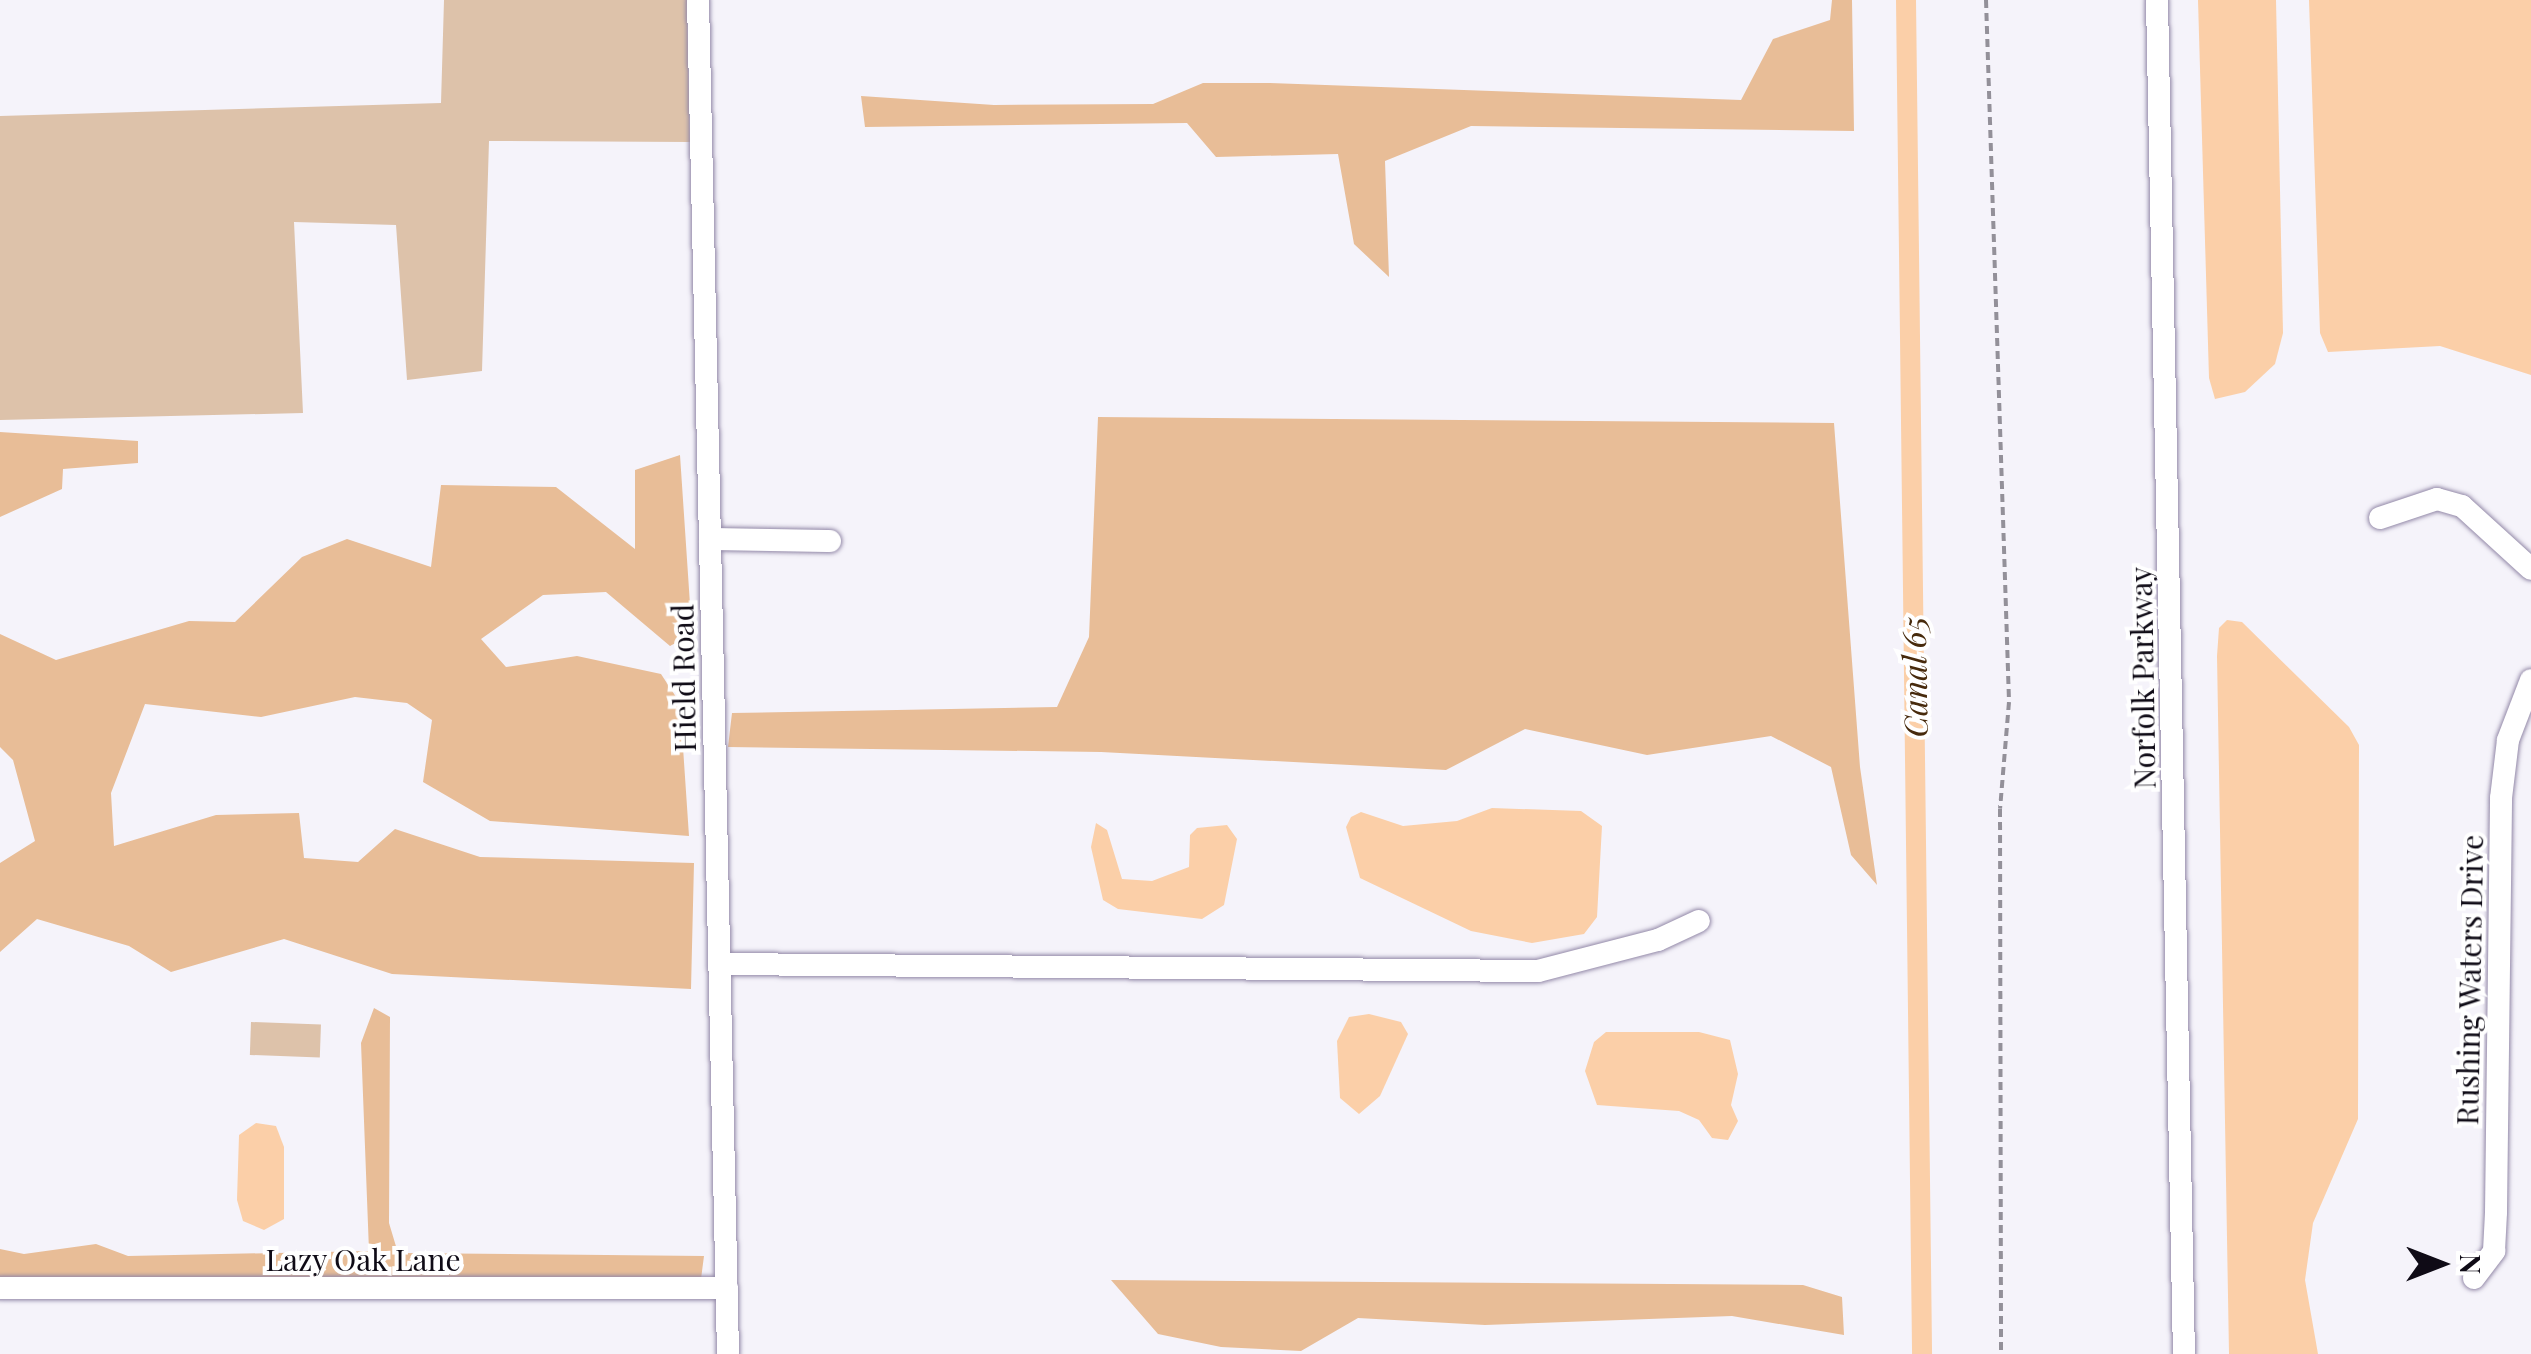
<!DOCTYPE html>
<html>
<head>
<meta charset="utf-8">
<style>
	body { margin:0 }
	#map { position:relative; width:2531px; height:1354px; overflow:hidden; background:#f5f3fa; font-family:"Playfair Display",serif }
	div>[style] { position:absolute }
	.green>* { inset:0; background:#ddc2aa; transform-origin:0 0 }
	.forest>* { inset:0; background:#e8bd97 }
	.water>* { inset:0; background:#fbcfa8 }
	.canal>* { height:20px; margin:-10px; padding:0 10px; transform-origin:10px; border-radius:10px; background:#fbcfa8 }
	.path>* { height:4px; margin-top:-2px; transform-origin:0; background:repeating-linear-gradient(90deg,#939099 0 8px,transparent 0 13px) }
	.roads { filter:drop-shadow(0 0 2px #9389a8) drop-shadow(0 0 2px #9389a8) }
	.minor>* { height:22px; margin:-11px; padding:0 11px; transform-origin:11px; border-radius:11px; background:#fff }
	span { translate:-50% -50%; white-space:nowrap; text-align:center; line-height:1.15; -webkit-text-stroke:8px #fff; paint-order:stroke }
	.street-label { font-size:30px; color:#0f0b16 }
	.water-label { font-size:32px; color:#472a0c; font-style:italic }
	.north { position:absolute; left:2391px; top:1214px; width:100px; height:100px; -webkit-text-stroke:8px #fff; paint-order:stroke; rotate:90deg; font-size:28px; font-weight:700; line-height:40px; text-align:center; color:#0f0b16 }
	.north::after { content:''; display:block; margin:auto; width:35px; height:45px; background:#0f0b16; clip-path:polygon(50% 0,100% 100%,50% 72%,0 100%) }
</style>
</head>
<body>
<div id="map">
	<div class="green">
		<i style="clip-path:polygon(444px 0,687px 0,690px 142px,489px 141px,482px 371px,407px 380px,396px 225px,294px 222px,303px 413px,0 420px,0 116px,441px 103px)"></i>
		<i style="left:251px;top:1022px;width:70px;height:33px;rotate:2deg"></i>
	</div>
	<div class="forest">
		<i style="clip-path:polygon(1832px 0,1852px 0,1854px 131px,1471px 126px,1385px 161px,1389px 277px,1354px 244px,1338px 154px,1216px 157px,1187px 123px,865px 127px,861px 96px,994px 105px,1153px 104px,1203px 83px,1270px 83px,1741px 100px,1773px 39px,1830px 20px)"></i>
		<i style="clip-path:polygon(1098px 417px,1834px 423px,1860px 767px,1877px 885px,1851px 855px,1831px 767px,1771px 736px,1647px 755px,1525px 729px,1446px 770px,1101px 752px,728px 747px,732px 713px,1057px 707px,1089px 637px)"></i>
		<i style="clip-path:polygon(0 432px,138px 441px,138px 463px,63px 469px,62px 489px,0 517px)"></i>
		<i style="clip-path:polygon(680px 455px,692px 634px,670px 646px,606px 592px,543px 595px,481px 639px,506px 667px,577px 656px,661px 674px,680px 703px,689px 836px,490px 821px,423px 782px,432px 720px,407px 703px,355px 697px,261px 717px,145px 704px,111px 793px,114px 846px,216px 815px,299px 813px,304px 858px,358px 862px,395px 829px,480px 857px,694px 863px,691px 989px,392px 974px,284px 939px,171px 972px,129px 946px,37px 919px,0 952px,0 863px,35px 841px,13px 760px,0 747px,0 634px,56px 660px,189px 621px,235px 622px,302px 557px,347px 539px,431px 567px,441px 485px,556px 487px,635px 549px,635px 470px)"></i>
		<i style="clip-path:polygon(374px 1008px,390px 1017px,389px 1223px,398px 1253px,704px 1256px,701px 1279px,0 1279px,0 1249px,24px 1254px,96px 1244px,128px 1256px,369px 1251px,361px 1043px)"></i>
		<i style="clip-path:polygon(1111px 1280px,1803px 1285px,1842px 1297px,1844px 1335px,1732px 1316px,1485px 1325px,1358px 1318px,1301px 1351px,1221px 1347px,1158px 1334px)"></i>
	</div>
	<div class="water">
		<i style="clip-path:polygon(2198px 0,2276px 0,2283px 333px,2275px 364px,2245px 392px,2215px 399px,2209px 378px)"></i>
		<i style="clip-path:polygon(2309px 0,2531px 0,2531px 375px,2440px 346px,2328px 352px,2320px 333px)"></i>
		<i style="clip-path:polygon(2227px 620px,2242px 622px,2349px 727px,2359px 745px,2358px 1119px,2313px 1223px,2305px 1280px,2318px 1354px,2229px 1354px,2217px 656px,2219px 628px)"></i>
		<i style="clip-path:polygon(1492px 808px,1581px 811px,1602px 826px,1597px 917px,1584px 934px,1532px 943px,1471px 931px,1360px 878px,1346px 827px,1351px 817px,1361px 812px,1403px 826px,1457px 821px)"></i>
		<i style="clip-path:polygon(1096px 823px,1107px 830px,1122px 879px,1152px 881px,1189px 867px,1190px 835px,1197px 828px,1227px 825px,1237px 839px,1224px 905px,1202px 919px,1118px 909px,1103px 900px,1091px 847px)"></i>
		<i style="clip-path:polygon(1369px 1014px,1401px 1022px,1408px 1034px,1380px 1096px,1359px 1114px,1340px 1098px,1337px 1041px,1349px 1017px)"></i>
		<i style="clip-path:polygon(1606px 1032px,1699px 1032px,1730px 1040px,1738px 1074px,1731px 1105px,1738px 1121px,1728px 1140px,1712px 1138px,1699px 1120px,1679px 1111px,1597px 1105px,1585px 1071px,1594px 1042px)"></i>
		<i style="clip-path:polygon(256px 1123px,276px 1126px,284px 1147px,284px 1219px,264px 1230px,243px 1221px,237px 1200px,239px 1135px)"></i>
	</div>
	<div class="canal">
		<i style="left:1906px;top:0;width:1354px;rotate:89.32deg"></i>
	</div>
	<div class="path">
		<i style="left:1986px;top:0;width:702px;rotate:88.12deg"></i>
		<i style="left:2009px;top:702px;width:107px;rotate:94.8deg"></i>
		<i style="left:2000px;top:809px;width:545px;rotate:89.89deg"></i>
	</div>
	<div class="roads">
		<div class="minor">
			<i style="left:698px;top:0;width:1354px;rotate:88.73deg"></i>
			<i style="left:2157px;top:0;width:1354px;rotate:88.86deg"></i>
			<i style="left:2380px;top:518px;width:60px;rotate:-18.4deg"></i>
			<i style="left:2437px;top:499px;width:26px;rotate:16deg"></i>
			<i style="left:2462px;top:506px;width:93px;rotate:42.4deg"></i>
			<i style="left:710px;top:539px;width:120px;rotate:1deg"></i>
			<i style="left:719px;top:964px;width:819px;rotate:0.49deg"></i>
			<i style="left:1538px;top:971px;width:124px;rotate:-14.5deg"></i>
			<i style="left:1658px;top:940px;width:45px;rotate:-24.9deg"></i>
			<i style="left:2474px;top:1278px;width:34px;rotate:-53deg"></i>
			<i style="left:2494px;top:1251px;width:39px;rotate:-87deg"></i>
			<i style="left:2496px;top:1212px;width:414px;rotate:-89.3deg"></i>
			<i style="left:2501px;top:798px;width:58px;rotate:-83.1deg"></i>
			<i style="left:2508px;top:740px;width:64px;rotate:-69deg"></i>
			<i style="left:0;top:1288px;width:727px"></i>
		</div>
	</div>
	<div class="street-label">
		<span style="left:683px;top:678px;rotate:-91deg">Hield Road</span>
		<span style="left:2142px;top:678px;rotate:-91deg">Norfolk Parkway</span>
		<span style="left:2469px;top:980px;rotate:-89deg">Rushing Waters Drive</span>
		<span style="left:363px;top:1259px">Lazy Oak Lane</span>
	</div>
	<div class="water-label">
		<span style="left:1914px;top:677px;rotate:-91deg">Canal 65</span>
	</div>
	<div class="north">N</div>
</div>
</body>
</html>
